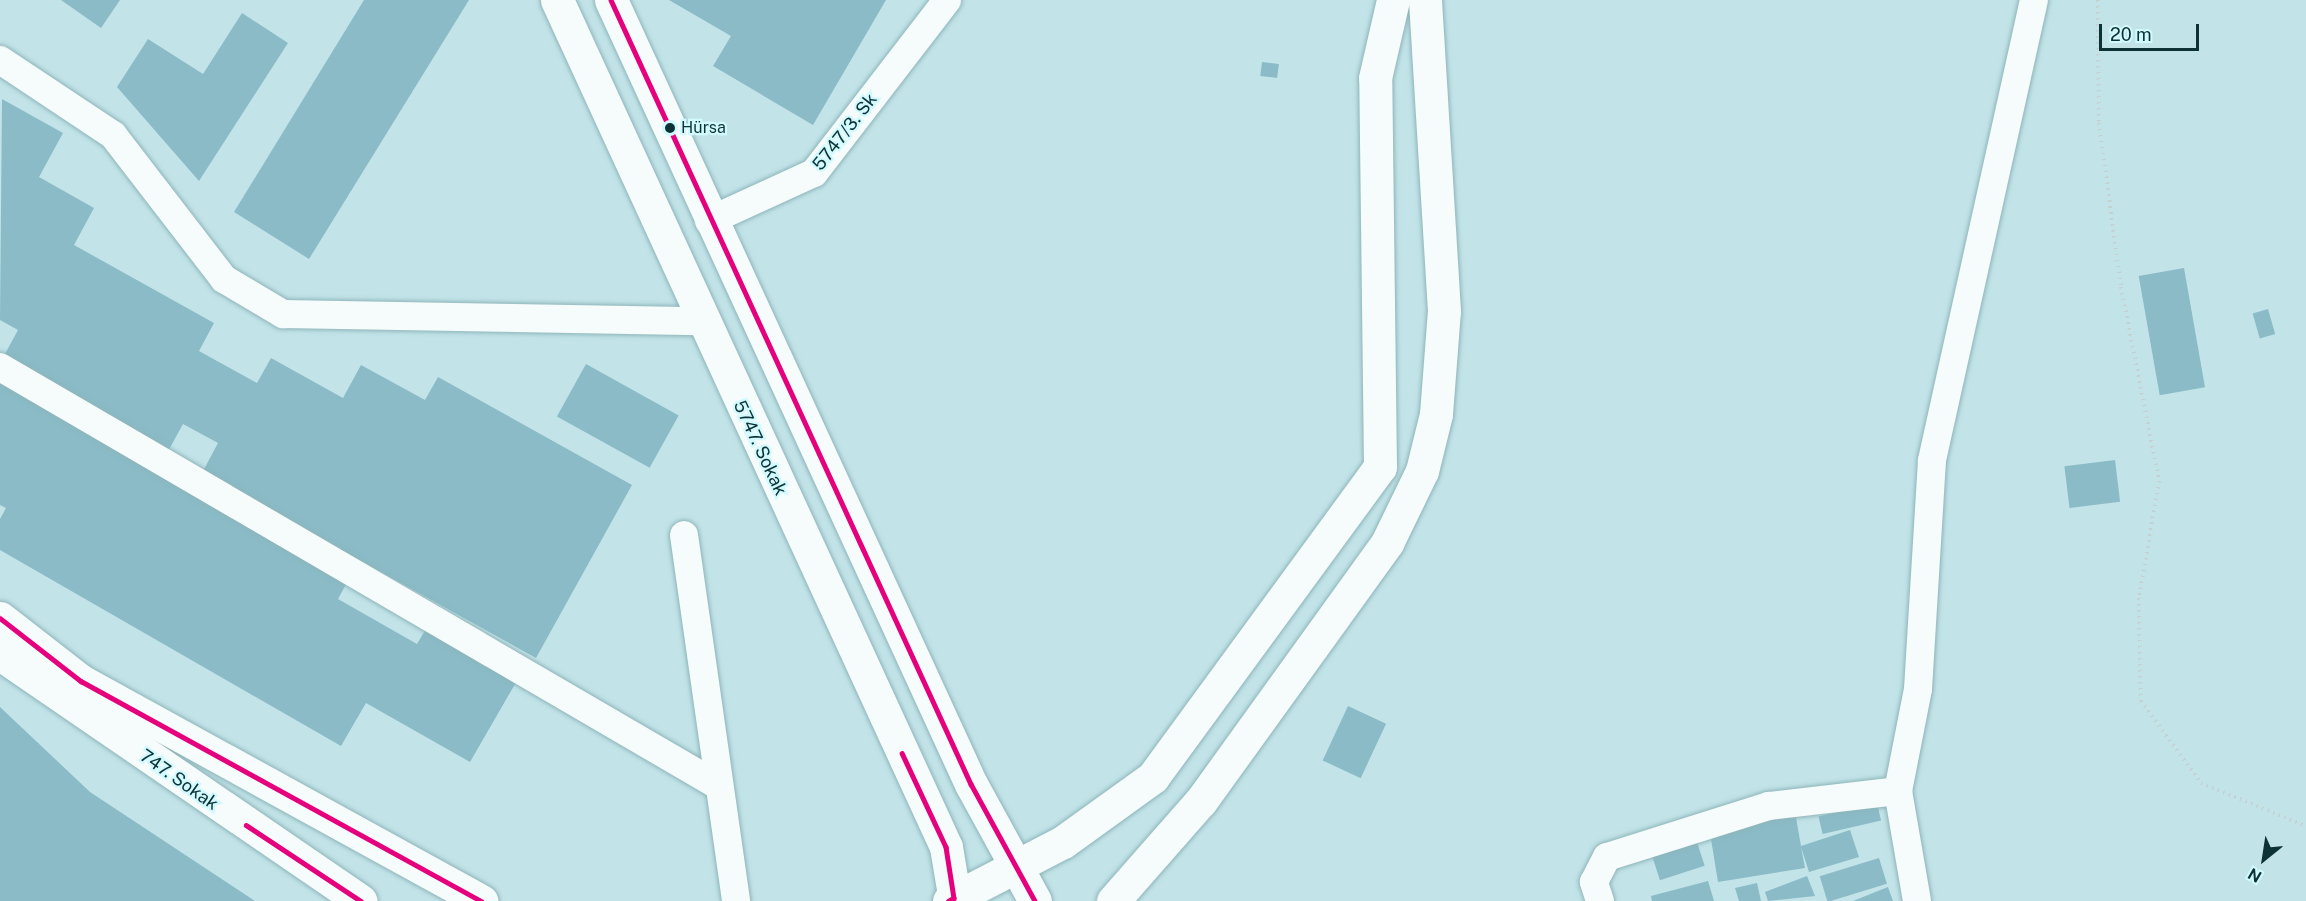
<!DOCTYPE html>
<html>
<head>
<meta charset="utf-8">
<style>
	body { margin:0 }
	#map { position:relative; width:2306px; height:901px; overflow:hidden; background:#c2e4e9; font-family:"Public Sans",sans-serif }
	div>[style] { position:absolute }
	.building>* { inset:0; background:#8abbc7; transform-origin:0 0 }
	.path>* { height:4px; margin-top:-2px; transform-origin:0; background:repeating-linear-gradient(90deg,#c5d0d3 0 1.5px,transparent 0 6px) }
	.roads { filter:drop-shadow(0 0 2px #8eb5b9) drop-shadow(0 0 2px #8eb5b9) }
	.street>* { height:28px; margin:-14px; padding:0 14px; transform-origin:14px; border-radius:14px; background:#f6fbfc }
	.secondary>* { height:33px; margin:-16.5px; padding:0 16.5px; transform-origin:16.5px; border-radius:16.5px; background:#f6fbfc }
	.bus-1>* { height:4.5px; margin:-2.25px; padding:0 2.25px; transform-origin:2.25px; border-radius:2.25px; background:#e5007d }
	.dots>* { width:16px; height:16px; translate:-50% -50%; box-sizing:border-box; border:3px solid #d1faff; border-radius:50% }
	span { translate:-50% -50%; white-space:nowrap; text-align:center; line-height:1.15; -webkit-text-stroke:4.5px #d1faff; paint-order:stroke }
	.bus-label { font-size:16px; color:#0d3236 }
	.left { translate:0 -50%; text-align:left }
	.street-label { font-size:18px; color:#0d3236 }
	.north { position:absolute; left:2234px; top:829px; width:60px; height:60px; -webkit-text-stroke:4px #d1faff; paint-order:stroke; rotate:210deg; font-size:16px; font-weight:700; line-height:24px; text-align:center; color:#0d3236 }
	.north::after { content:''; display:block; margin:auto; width:21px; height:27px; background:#0d3236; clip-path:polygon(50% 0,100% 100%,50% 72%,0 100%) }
	.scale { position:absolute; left:2099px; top:24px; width:100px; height:27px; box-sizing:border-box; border:3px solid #0d3236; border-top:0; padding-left:8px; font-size:18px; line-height:21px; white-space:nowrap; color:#0d3236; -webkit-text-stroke:4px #d1faff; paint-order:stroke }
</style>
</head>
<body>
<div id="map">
	<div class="building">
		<i style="clip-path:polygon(61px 0,120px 0,101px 28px)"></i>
		<i style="clip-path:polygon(364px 0,469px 0,309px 259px,234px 212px)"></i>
		<i style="clip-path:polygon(669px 0,886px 0,813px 125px,713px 66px,731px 36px)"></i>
		<i style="clip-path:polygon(242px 13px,288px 43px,199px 181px,117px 87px,148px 39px,203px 74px)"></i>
		<i style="left:1262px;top:62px;width:17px;height:14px;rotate:7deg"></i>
		<i style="clip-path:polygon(2px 99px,63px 133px,39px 177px,94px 208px,74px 245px,214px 323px,199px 351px,257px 383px,271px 358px,343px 398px,361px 365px,425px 400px,438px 377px,632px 485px,536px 658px,202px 473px,218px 443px,183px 424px,166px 455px,0 363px,18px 330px,0 320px)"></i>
		<i style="left:2184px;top:268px;width:121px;height:46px;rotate:80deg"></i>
		<i style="left:2268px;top:309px;width:26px;height:16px;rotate:74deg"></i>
		<i style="left:586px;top:364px;width:106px;height:60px;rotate:29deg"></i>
		<i style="clip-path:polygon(0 377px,350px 577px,338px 599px,417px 644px,427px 627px,518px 679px,470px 762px,366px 703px,341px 746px,0 550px,0 519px,6px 508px,0 505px)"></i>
		<i style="left:2115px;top:460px;width:42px;height:51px;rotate:83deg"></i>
		<i style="left:1348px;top:706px;width:42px;height:60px;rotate:25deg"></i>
		<i style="clip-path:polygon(0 707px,90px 792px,255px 901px,0 901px)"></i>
		<i style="left:1877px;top:803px;width:18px;height:60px;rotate:77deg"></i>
		<i style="clip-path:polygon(1795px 812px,1801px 846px,1850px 830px,1859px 857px,1809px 872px,1801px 847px,1805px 868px,1718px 882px,1709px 827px)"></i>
		<i style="left:1696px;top:839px;width:28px;height:47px;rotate:72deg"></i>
		<i style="left:1879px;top:858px;width:27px;height:62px;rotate:73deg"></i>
		<i style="clip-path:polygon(1807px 876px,1815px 896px,1768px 901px,1765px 892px)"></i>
		<i style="clip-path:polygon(1708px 881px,1714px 901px,1652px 901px,1651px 896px)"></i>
		<i style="clip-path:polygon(1757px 883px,1761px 901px,1739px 901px,1735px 888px)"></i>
		<i style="clip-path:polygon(1888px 887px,1893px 901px,1853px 901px)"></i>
	</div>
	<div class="path">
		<i style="left:2098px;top:0;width:123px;rotate:89.5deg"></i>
		<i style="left:2099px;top:123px;width:165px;rotate:82.4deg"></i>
		<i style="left:2121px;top:287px;width:198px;rotate:78.9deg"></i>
		<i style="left:2159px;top:481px;width:119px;rotate:99.7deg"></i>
		<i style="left:2139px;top:598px;width:103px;rotate:88.9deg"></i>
		<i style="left:2141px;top:701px;width:102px;rotate:53.8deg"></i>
		<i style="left:2201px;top:783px;width:113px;rotate:22.3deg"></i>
	</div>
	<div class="roads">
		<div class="street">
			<i style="left:0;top:60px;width:136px;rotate:33.6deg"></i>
			<i style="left:113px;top:135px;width:182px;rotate:52.4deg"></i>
			<i style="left:224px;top:279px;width:69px;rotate:30.7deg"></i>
			<i style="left:283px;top:314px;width:418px;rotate:1deg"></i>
			<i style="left:709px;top:221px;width:115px;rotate:-24.6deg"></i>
			<i style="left:814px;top:173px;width:218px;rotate:-52.4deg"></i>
			<i style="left:0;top:367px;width:832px;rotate:30.23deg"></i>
			<i style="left:684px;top:535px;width:370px;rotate:81.9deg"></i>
			<i style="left:1600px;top:901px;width:20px;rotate:-108deg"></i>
			<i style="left:1594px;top:882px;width:28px;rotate:-63deg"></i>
			<i style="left:1607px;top:857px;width:170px;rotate:-17.5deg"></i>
			<i style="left:1769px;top:806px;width:130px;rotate:-6.6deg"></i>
			<i style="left:1917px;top:901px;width:112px;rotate:-99.8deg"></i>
			<i style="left:1898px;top:791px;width:104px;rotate:-78.9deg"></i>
			<i style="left:1918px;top:689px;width:229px;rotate:-86.5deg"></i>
			<i style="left:1932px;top:460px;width:471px;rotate:-77.5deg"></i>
		</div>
		<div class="secondary">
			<i style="left:557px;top:0;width:932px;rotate:65.33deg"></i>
			<i style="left:946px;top:847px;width:55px;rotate:80.5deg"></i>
			<i style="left:611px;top:0;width:863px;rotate:65.34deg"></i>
			<i style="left:971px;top:784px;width:133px;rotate:61.3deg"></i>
			<i style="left:0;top:618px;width:103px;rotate:37.9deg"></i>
			<i style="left:81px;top:681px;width:457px;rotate:28.8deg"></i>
			<i style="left:0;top:654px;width:437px;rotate:34.4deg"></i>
			<i style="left:949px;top:901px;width:128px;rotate:-27.4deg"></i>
			<i style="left:1063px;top:842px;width:111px;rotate:-35.8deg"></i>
			<i style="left:1153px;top:777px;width:384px;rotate:-53.8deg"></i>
			<i style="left:1380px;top:467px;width:389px;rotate:-90.7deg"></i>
			<i style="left:1375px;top:78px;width:80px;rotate:-77deg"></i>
			<i style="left:1113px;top:901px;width:133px;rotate:-48.7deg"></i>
			<i style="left:1201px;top:801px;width:318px;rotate:-54.2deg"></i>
			<i style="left:1387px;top:543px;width:80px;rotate:-64.1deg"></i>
			<i style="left:1422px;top:471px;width:59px;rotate:-76.2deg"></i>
			<i style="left:1436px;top:414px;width:103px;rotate:-85.6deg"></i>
			<i style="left:1444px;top:311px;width:312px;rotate:-93.5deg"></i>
		</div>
	</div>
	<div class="bus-1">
		<i style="left:611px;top:0;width:863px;rotate:65.34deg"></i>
		<i style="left:971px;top:784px;width:133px;rotate:61.3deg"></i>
		<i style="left:0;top:618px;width:103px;rotate:37.9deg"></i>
		<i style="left:81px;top:681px;width:457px;rotate:28.8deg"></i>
		<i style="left:902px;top:753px;width:104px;rotate:64.9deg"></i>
		<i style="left:946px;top:847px;width:52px;rotate:81.1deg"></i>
		<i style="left:954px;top:898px;width:6px;rotate:149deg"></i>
		<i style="left:246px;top:825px;width:138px;rotate:33.5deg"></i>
	</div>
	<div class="dots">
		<i style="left:670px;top:128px;background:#0d3236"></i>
	</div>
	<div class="bus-label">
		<span class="left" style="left:681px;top:128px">Hürsa</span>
	</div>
	<div class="street-label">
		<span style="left:845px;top:132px;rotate:-52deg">5747/3. Sk</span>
		<span style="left:760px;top:448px;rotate:65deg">5747. Sokak</span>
		<span style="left:179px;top:780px;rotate:35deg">747. Sokak</span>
	</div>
	<div class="north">N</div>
	<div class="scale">20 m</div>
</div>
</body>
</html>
